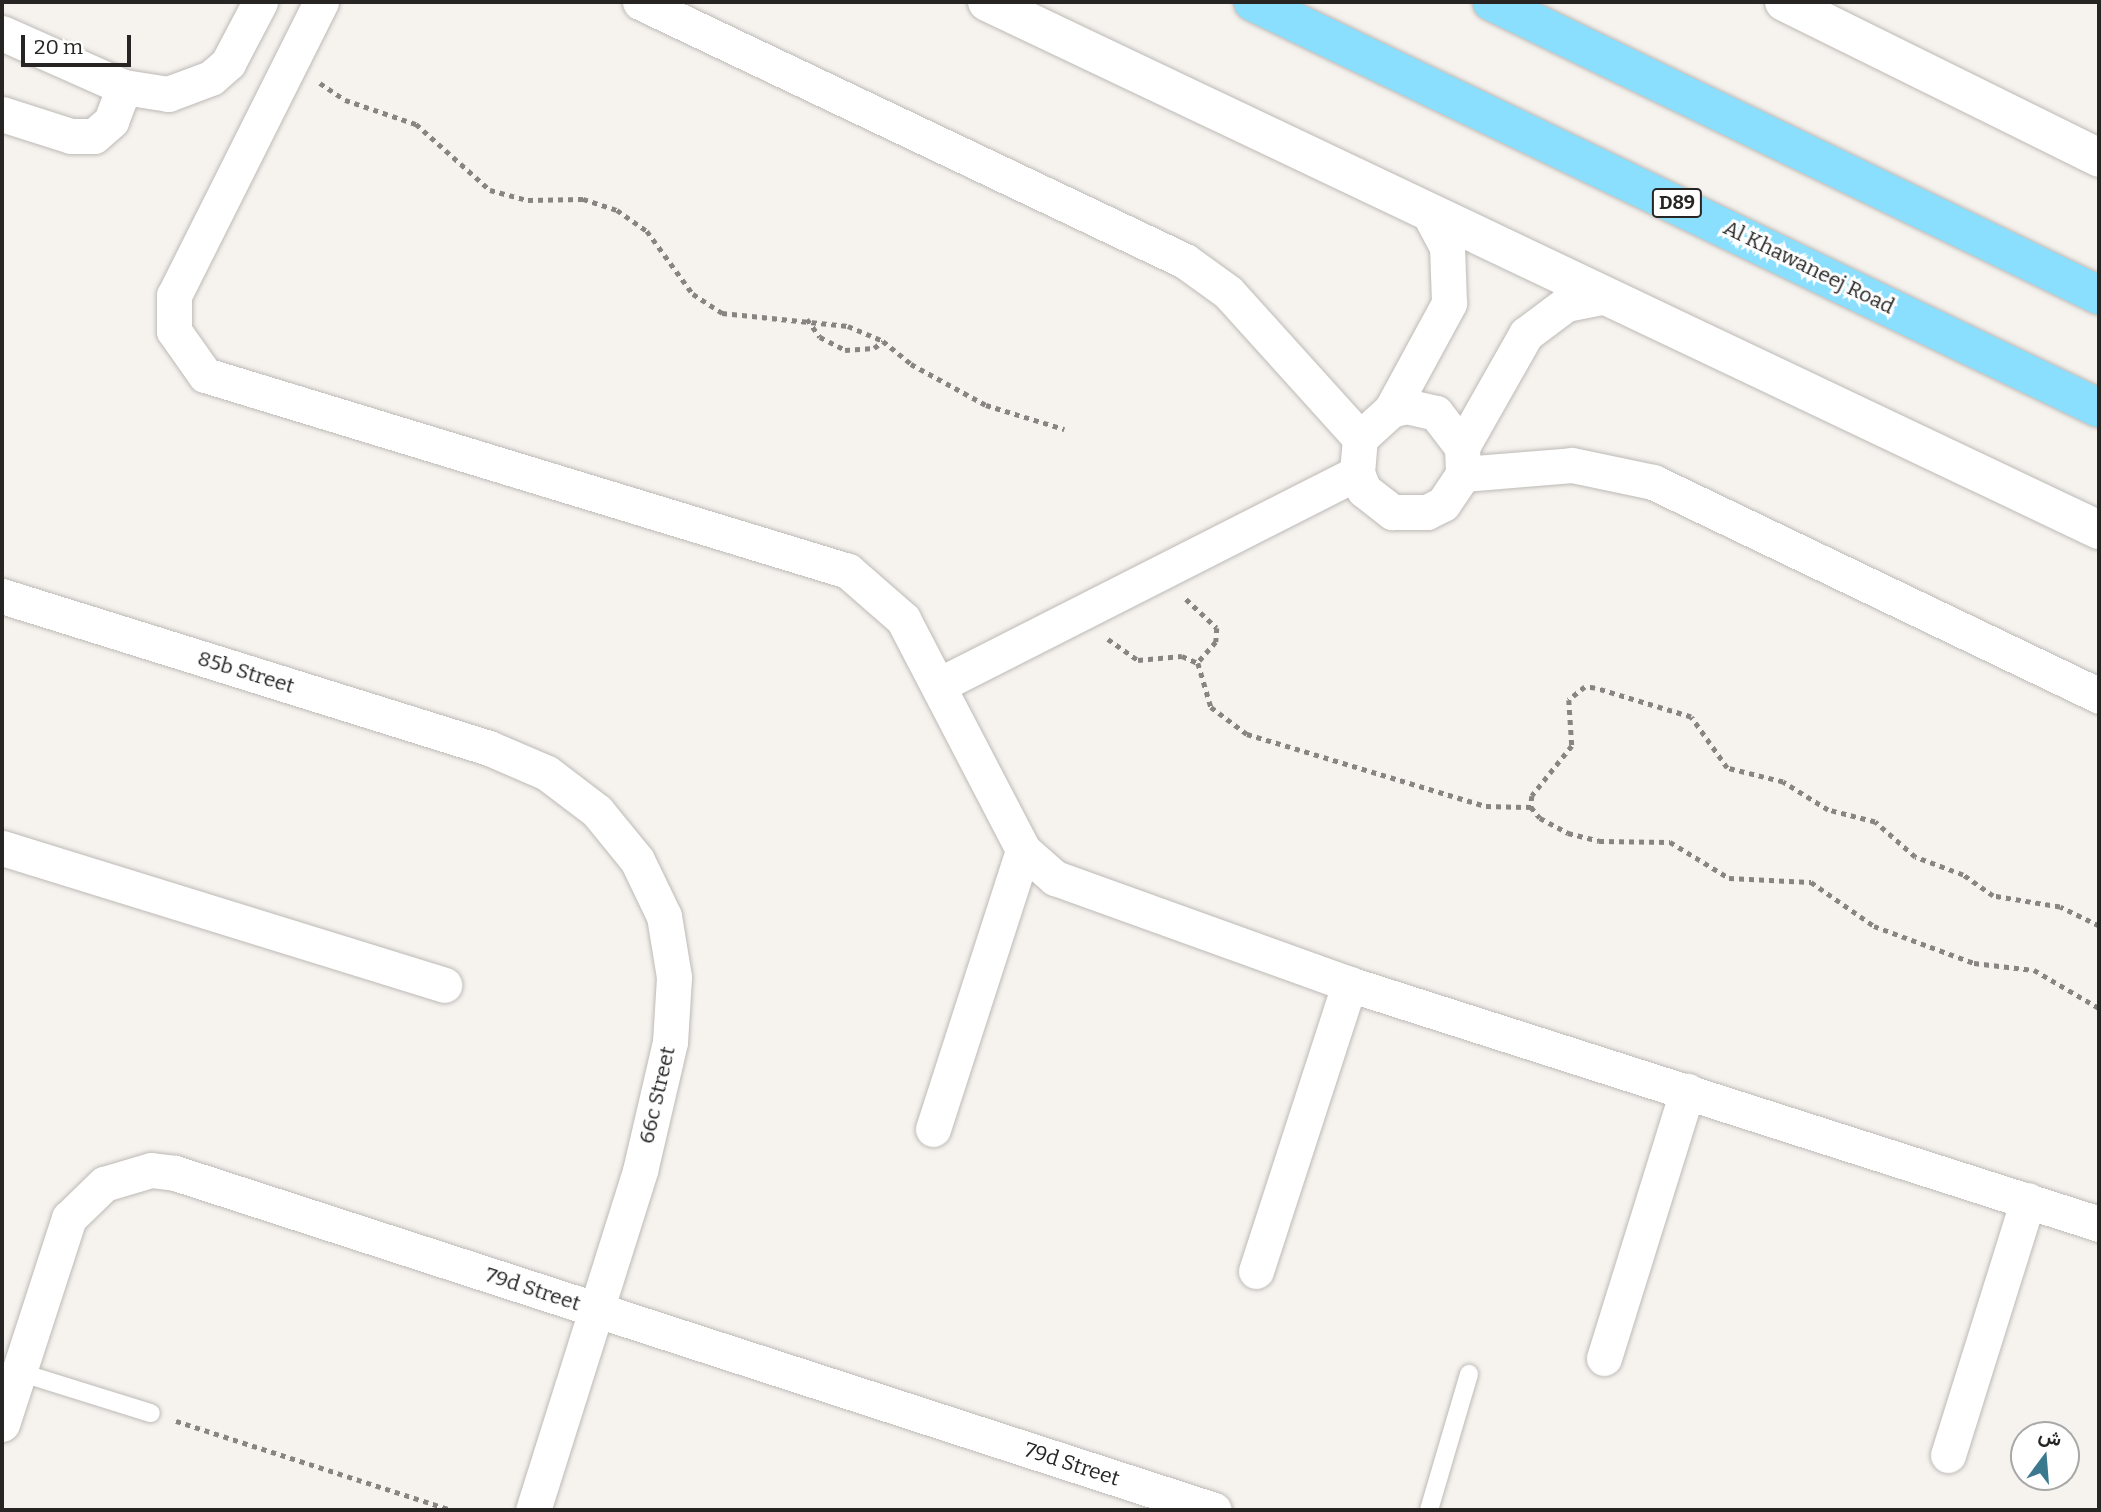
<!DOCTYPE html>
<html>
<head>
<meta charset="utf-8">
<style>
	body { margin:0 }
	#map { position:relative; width:2101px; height:1512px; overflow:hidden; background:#f6f3ef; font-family:Bitter,Vazirmatn,serif }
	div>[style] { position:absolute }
	.path>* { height:4.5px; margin-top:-2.25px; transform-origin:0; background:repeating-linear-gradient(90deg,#878582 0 5px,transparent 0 10px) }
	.roads { filter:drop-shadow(0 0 2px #bdbab6) drop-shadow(0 0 2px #bdbab6) }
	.lane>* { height:18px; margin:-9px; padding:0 9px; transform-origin:9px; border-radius:9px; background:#fff }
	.street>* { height:35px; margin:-17.5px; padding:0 17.5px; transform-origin:17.5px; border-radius:17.5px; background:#fff }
	.secondary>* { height:38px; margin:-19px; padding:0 19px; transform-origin:19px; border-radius:19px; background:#fff }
	.highway>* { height:38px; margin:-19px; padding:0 19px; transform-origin:19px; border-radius:19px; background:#8adfff }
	span { translate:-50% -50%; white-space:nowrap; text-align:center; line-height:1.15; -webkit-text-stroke:6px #fff; paint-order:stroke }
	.shield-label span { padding:2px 5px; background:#fff; border:2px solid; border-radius:5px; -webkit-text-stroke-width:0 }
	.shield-label { font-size:19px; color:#262524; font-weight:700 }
	.street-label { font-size:21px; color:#262524 }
	.frame { position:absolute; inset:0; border:4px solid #262524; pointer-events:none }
	.north { position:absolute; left:2010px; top:1421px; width:70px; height:70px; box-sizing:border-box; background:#fff; border:2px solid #a8a8a7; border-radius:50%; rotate:16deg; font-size:19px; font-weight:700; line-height:28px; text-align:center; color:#262524 }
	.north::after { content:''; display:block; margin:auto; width:24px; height:32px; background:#3b798f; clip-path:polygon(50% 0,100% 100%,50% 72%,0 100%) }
	.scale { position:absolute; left:21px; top:35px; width:110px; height:32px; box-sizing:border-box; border:4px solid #262524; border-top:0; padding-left:9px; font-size:21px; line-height:24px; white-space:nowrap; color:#262524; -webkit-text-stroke:5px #fff; paint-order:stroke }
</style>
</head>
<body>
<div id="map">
	<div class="path">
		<i style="left:320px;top:83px;width:30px;rotate:34deg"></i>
		<i style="left:345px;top:100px;width:75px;rotate:18.7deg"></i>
		<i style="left:416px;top:124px;width:99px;rotate:41.7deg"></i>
		<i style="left:490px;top:190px;width:39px;rotate:15deg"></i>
		<i style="left:528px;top:200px;width:55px;rotate:-1deg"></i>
		<i style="left:583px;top:199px;width:36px;rotate:18deg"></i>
		<i style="left:617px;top:210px;width:37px;rotate:35deg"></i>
		<i style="left:647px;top:231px;width:78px;rotate:53.9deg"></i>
		<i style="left:693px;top:294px;width:35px;rotate:33deg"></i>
		<i style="left:722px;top:313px;width:127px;rotate:5.9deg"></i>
		<i style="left:848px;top:326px;width:38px;rotate:23deg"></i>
		<i style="left:883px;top:341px;width:36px;rotate:39deg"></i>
		<i style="left:911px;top:364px;width:85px;rotate:28.7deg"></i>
		<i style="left:986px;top:405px;width:82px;rotate:17.1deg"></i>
		<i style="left:807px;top:319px;width:22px;rotate:54deg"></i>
		<i style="left:820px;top:337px;width:28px;rotate:27deg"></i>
		<i style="left:845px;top:350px;width:29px;rotate:-4deg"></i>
		<i style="left:874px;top:348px;width:11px;rotate:-38deg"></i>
		<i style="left:1186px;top:599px;width:42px;rotate:43.1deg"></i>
		<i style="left:1217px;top:628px;width:14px;rotate:94deg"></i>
		<i style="left:1216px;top:642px;width:28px;rotate:131deg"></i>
		<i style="left:1108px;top:639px;width:37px;rotate:35deg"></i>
		<i style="left:1138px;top:660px;width:44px;rotate:-5.2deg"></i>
		<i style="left:1182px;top:656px;width:17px;rotate:24deg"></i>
		<i style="left:1198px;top:663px;width:46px;rotate:73.5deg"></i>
		<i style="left:1211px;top:707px;width:45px;rotate:36.9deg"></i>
		<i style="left:1247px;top:734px;width:250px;rotate:16.8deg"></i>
		<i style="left:1486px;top:806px;width:45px;rotate:1.3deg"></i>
		<i style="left:2099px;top:926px;width:43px;rotate:-154deg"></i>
		<i style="left:2060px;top:907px;width:68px;rotate:-170.7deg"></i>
		<i style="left:1993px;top:896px;width:37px;rotate:-145deg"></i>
		<i style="left:1963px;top:875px;width:51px;rotate:-159.4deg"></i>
		<i style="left:1915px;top:857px;width:53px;rotate:-138.8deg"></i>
		<i style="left:1875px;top:822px;width:49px;rotate:-165.7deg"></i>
		<i style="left:1828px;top:810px;width:53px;rotate:-148.1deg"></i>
		<i style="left:1783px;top:782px;width:58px;rotate:-166deg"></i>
		<i style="left:1727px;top:768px;width:62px;rotate:-125.2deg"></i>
		<i style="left:1691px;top:717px;width:100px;rotate:-163.2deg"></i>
		<i style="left:1595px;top:688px;width:10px;rotate:-174deg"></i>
		<i style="left:1585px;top:687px;width:21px;rotate:141deg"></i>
		<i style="left:1569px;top:700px;width:46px;rotate:86.3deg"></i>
		<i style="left:1572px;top:746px;width:64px;rotate:128.7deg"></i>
		<i style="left:1532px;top:796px;width:11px;rotate:95deg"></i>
		<i style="left:1531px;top:807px;width:14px;rotate:51deg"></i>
		<i style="left:1540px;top:818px;width:32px;rotate:28deg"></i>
		<i style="left:1568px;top:833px;width:32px;rotate:14deg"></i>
		<i style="left:1599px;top:841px;width:71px;rotate:0.8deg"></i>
		<i style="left:1670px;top:842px;width:69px;rotate:31.4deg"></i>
		<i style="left:1729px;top:878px;width:82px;rotate:2.8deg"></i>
		<i style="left:1811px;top:882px;width:77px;rotate:34.9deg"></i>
		<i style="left:1874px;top:926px;width:107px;rotate:20.3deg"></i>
		<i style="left:1974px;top:963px;width:60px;rotate:6.7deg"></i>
		<i style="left:2034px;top:970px;width:75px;rotate:30.3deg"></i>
		<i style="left:176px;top:1421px;width:289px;rotate:17.9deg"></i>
	</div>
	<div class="roads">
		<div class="lane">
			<i style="left:19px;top:1372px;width:138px;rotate:17.3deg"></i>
			<i style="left:1429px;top:1510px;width:142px;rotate:-73.6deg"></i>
		</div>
		<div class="street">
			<i style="left:321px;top:2px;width:328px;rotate:116.6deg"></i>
			<i style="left:174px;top:295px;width:36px;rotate:90deg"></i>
			<i style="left:174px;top:331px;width:54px;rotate:54.8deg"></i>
			<i style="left:205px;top:375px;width:672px;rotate:16.95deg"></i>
			<i style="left:848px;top:571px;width:73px;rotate:41.1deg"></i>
			<i style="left:903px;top:619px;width:260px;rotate:62.5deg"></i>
			<i style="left:1023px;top:850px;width:43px;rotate:41.2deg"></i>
			<i style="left:1055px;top:878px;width:313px;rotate:19.8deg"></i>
			<i style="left:1349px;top:984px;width:787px;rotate:17.74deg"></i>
			<i style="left:640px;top:2px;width:603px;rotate:25.42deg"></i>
			<i style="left:1185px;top:261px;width:53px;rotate:35.8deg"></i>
			<i style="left:1228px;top:292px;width:197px;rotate:47.9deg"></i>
			<i style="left:2px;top:33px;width:133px;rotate:23.9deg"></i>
			<i style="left:124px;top:87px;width:45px;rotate:9deg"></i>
			<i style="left:168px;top:94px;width:46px;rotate:-20.4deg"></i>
			<i style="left:211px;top:78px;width:23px;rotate:-41deg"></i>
			<i style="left:228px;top:63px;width:69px;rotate:-62.3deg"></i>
			<i style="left:2px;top:114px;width:72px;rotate:17.7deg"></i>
			<i style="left:71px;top:136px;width:23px"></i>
			<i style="left:94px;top:136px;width:23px;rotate:-41deg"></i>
			<i style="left:111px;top:121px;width:36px;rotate:-69deg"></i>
			<i style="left:1391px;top:410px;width:122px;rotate:-61.5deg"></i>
			<i style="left:1449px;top:303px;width:56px;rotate:-92deg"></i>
			<i style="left:1447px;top:247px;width:40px;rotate:-118deg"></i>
			<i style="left:1462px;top:447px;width:43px;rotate:-127.4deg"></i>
			<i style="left:1436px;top:413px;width:31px;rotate:-167deg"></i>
			<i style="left:1406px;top:406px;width:16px;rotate:165deg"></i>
			<i style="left:1391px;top:410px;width:42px;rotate:137.9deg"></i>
			<i style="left:1360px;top:438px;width:35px;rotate:95deg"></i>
			<i style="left:1357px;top:473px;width:18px;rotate:68deg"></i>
			<i style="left:1364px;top:490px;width:36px;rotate:38deg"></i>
			<i style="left:1392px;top:512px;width:35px"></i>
			<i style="left:1427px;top:512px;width:18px;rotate:-27deg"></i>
			<i style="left:1443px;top:504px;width:36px;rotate:-56deg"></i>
			<i style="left:1463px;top:474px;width:27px;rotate:-92deg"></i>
			<i style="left:1462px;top:447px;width:130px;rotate:-60.5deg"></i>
			<i style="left:1526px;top:334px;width:50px;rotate:-36.9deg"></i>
			<i style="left:1566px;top:304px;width:37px;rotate:-11deg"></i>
			<i style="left:1463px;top:474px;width:109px;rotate:-4.7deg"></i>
			<i style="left:1572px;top:465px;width:83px;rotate:11.9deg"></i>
			<i style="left:1653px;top:482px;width:495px;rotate:25.6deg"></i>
			<i style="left:2px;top:596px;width:510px;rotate:17.33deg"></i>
			<i style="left:489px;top:748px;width:63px;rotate:23.3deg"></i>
			<i style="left:547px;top:773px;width:63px;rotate:37.2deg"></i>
			<i style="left:597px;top:811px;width:63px;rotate:50.8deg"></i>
			<i style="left:637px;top:860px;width:62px;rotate:64.3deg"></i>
			<i style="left:664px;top:916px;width:62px;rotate:80.7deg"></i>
			<i style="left:674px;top:977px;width:65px;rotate:93.5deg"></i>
			<i style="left:670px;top:1042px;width:132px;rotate:103.1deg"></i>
			<i style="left:640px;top:1171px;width:355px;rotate:107.5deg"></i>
			<i style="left:941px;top:684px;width:466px;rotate:-26.9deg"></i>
			<i style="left:2px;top:848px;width:463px;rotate:17.2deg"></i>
			<i style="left:933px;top:1129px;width:293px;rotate:-72.1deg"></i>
			<i style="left:1256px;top:1271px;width:302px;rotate:-72deg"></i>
			<i style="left:1604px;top:1358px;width:280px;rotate:-72.7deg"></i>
			<i style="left:2px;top:1424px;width:217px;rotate:-72deg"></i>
			<i style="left:69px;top:1218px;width:49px;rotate:-44.2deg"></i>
			<i style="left:104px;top:1184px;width:49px;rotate:-16.6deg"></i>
			<i style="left:151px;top:1170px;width:24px;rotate:7deg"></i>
			<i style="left:175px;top:1173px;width:1092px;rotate:17.97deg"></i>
			<i style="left:1948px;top:1455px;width:267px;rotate:-72.6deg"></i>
		</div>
		<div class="secondary">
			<i style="left:987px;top:2px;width:1231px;rotate:25.4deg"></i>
			<i style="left:1784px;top:2px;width:352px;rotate:26.3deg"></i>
		</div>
		<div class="highway">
			<i style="left:1253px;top:2px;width:938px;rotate:25.64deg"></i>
			<i style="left:1492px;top:2px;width:674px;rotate:25.77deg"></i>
		</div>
	</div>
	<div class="shield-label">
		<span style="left:1677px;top:203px">D89</span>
	</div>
	<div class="street-label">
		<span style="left:1809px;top:267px;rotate:26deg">Al Khawaneej Road</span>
		<span style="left:246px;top:672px;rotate:17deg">85b Street</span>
		<span style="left:657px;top:1095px;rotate:-77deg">66c Street</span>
		<span style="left:533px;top:1289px;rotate:18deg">79d Street</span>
		<span style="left:1072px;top:1464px;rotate:18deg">79d Street</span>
	</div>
	<div class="frame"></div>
	<div class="north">ش</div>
	<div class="scale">20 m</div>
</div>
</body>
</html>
